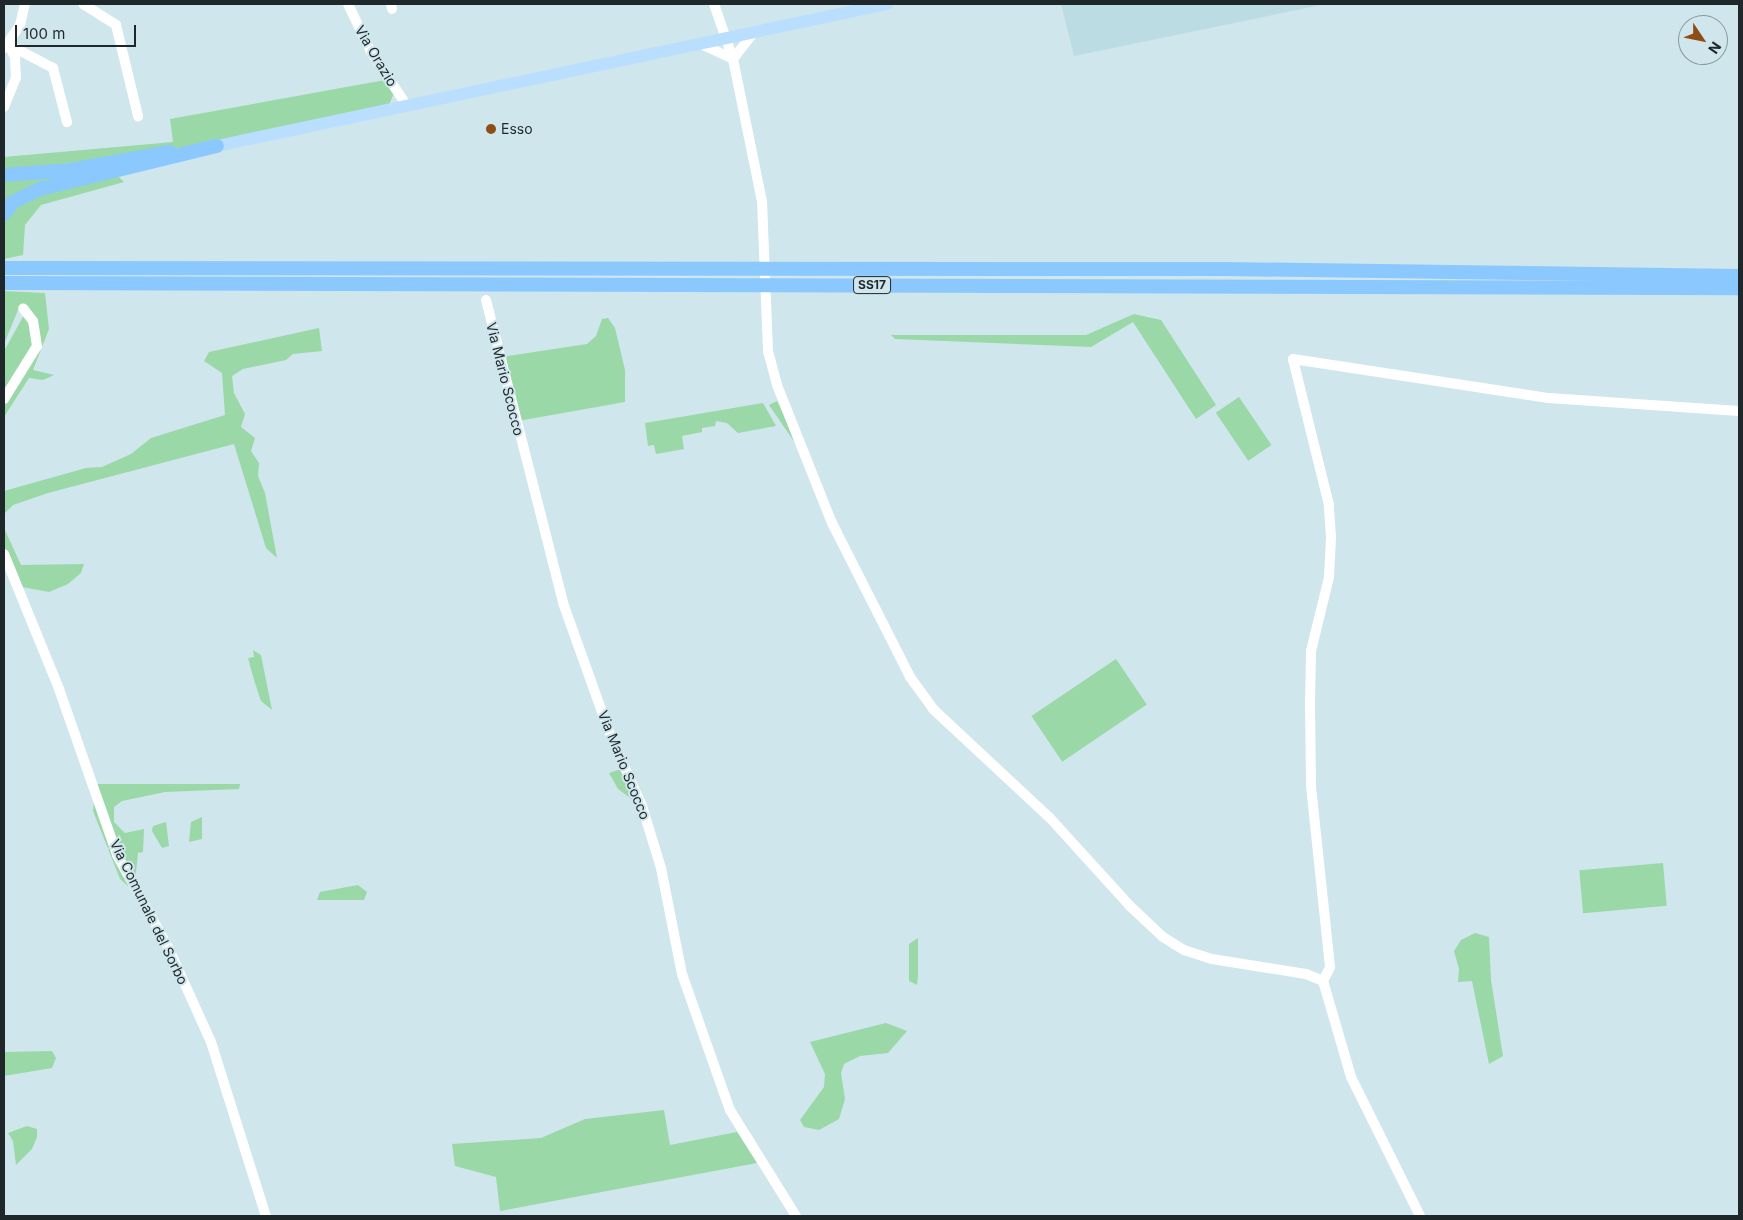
<!DOCTYPE html>
<html>
<head>
<meta charset="utf-8">
<style>
	body { margin:0 }
	#map { position:relative; width:1743px; height:1220px; overflow:hidden; background:#cfe6ec; font-family:Inter,sans-serif }
	div>[style] { position:absolute }
	.built>* { inset:0; background:#bcdce4 }
	.green>* { inset:0; background:#9ad8a7; transform-origin:0 0 }
	.minor>* { height:10px; margin:-5px; padding:0 5px; transform-origin:5px; border-radius:5px; background:#fff }
	.major>* { height:12px; margin:-6px; padding:0 6px; transform-origin:6px; border-radius:6px; background:#b9defe }
	.highway>* { height:14px; margin:-7px; padding:0 7px; transform-origin:7px; border-radius:7px; background:#8bc8fe }
	.dots>* { width:14px; height:14px; translate:-50% -50%; box-sizing:border-box; border:2px solid #cfe6ec; border-radius:50% }
	span { translate:-50% -50%; white-space:nowrap; text-align:center; line-height:1.15; -webkit-text-stroke:4px #cfe6ec; paint-order:stroke }
	.shield-label span { padding:1px 4px; background:#cfe6ec; border:1px solid; border-radius:4px; -webkit-text-stroke-width:0 }
	.shield-label { font-size:12px; color:#1f272a; font-weight:700 }
	.street-label { font-size:14px; color:#1f272a }
	.poi-label { font-size:14px; color:#1f272a }
	.left { translate:0 -50%; text-align:left }
	.frame { position:absolute; inset:0; border:5px solid #1f272a; pointer-events:none }
	.north { position:absolute; left:1678px; top:15px; width:50px; height:50px; box-sizing:border-box; background:#cfe6ec; border:1px solid #899a9e; border-radius:50%; rotate:124deg; font-size:14px; font-weight:700; line-height:20px; text-align:center; color:#1f272a }
	.north::after { content:''; display:block; margin:auto; width:18px; height:22px; background:#8e4d17; clip-path:polygon(50% 0,100% 100%,50% 72%,0 100%) }
	.scale { position:absolute; left:15px; top:25px; width:121px; height:22px; box-sizing:border-box; border:2px solid #1f272a; border-top:0; padding-left:6px; font-size:15px; line-height:18px; white-space:nowrap; color:#1f272a; -webkit-text-stroke:4px #cfe6ec; paint-order:stroke }
</style>
</head>
<body>
<div id="map">
	<div class="built">
		<i style="clip-path:polygon(1061px 4px,1326px 4px,1074px 56px)"></i>
	</div>
	<div class="green">
		<i style="clip-path:polygon(385px 80px,394px 93px,389px 105px,182px 148px,4px 172px,4px 157px,173px 142px,170px 119px)"></i>
		<i style="clip-path:polygon(67px 174px,62px 180px,4px 209px,4px 180px)"></i>
		<i style="clip-path:polygon(118px 176px,124px 182px,41px 205px,25px 225px,23px 255px,4px 259px,4px 223px,24px 198px)"></i>
		<i style="clip-path:polygon(4px 291px,45px 293px,49px 329px,33px 370px,54px 375px,43px 380px,29px 378px,4px 417px,4px 351px,29px 306px,18px 310px,4px 344px)"></i>
		<i style="clip-path:polygon(1134px 314px,1161px 320px,1216px 405px,1196px 419px,1133px 322px,1091px 347px,895px 339px,891px 335px,1086px 335px)"></i>
		<i style="clip-path:polygon(608px 318px,615px 328px,625px 370px,625px 402px,518px 421px,501px 357px,587px 344px,596px 336px,602px 319px)"></i>
		<i style="clip-path:polygon(319px 328px,322px 351px,293px 354px,286px 360px,243px 369px,232px 376px,234px 393px,245px 414px,241px 427px,255px 438px,251px 451px,259px 463px,258px 476px,265px 493px,277px 558px,266px 548px,234px 444px,48px 493px,13px 505px,4px 514px,4px 491px,86px 468px,102px 467px,131px 454px,151px 438px,225px 415px,222px 373px,204px 361px,209px 352px)"></i>
		<i style="left:1239px;top:397px;width:58px;height:28px;rotate:56deg"></i>
		<i style="clip-path:polygon(777px 401px,802px 453px,769px 405px)"></i>
		<i style="clip-path:polygon(763px 403px,776px 426px,738px 433px,727px 423px,716px 421px,715px 426px,702px 428px,702px 432px,682px 436px,684px 449px,656px 454px,654px 445px,648px 446px,645px 423px)"></i>
		<i style="clip-path:polygon(4px 528px,21px 565px,84px 564px,81px 573px,68px 584px,49px 592px,22px 587px,4px 549px)"></i>
		<i style="clip-path:polygon(253px 650px,261px 655px,272px 710px,261px 701px,254px 680px,248px 658px,254px 657px)"></i>
		<i style="left:1116px;top:659px;width:55px;height:102px;rotate:56deg"></i>
		<i style="clip-path:polygon(621px 769px,637px 803px,618px 789px,609px 773px)"></i>
		<i style="clip-path:polygon(96px 784px,240px 784px,239px 789px,165px 792px,122px 801px,114px 807px,114px 822px,125px 833px,144px 829px,143px 852px,138px 853px,135px 882px,130px 888px,120px 879px,93px 811px)"></i>
		<i style="clip-path:polygon(202px 817px,202px 839px,189px 842px,191px 822px)"></i>
		<i style="clip-path:polygon(166px 822px,169px 846px,162px 848px,152px 831px,153px 826px)"></i>
		<i style="left:1663px;top:863px;width:43px;height:84px;rotate:85deg"></i>
		<i style="clip-path:polygon(358px 885px,367px 892px,364px 900px,317px 900px,320px 892px)"></i>
		<i style="clip-path:polygon(1475px 933px,1489px 937px,1491px 980px,1503px 1056px,1489px 1064px,1472px 981px,1458px 982px,1459px 969px,1454px 951px,1461px 940px)"></i>
		<i style="clip-path:polygon(918px 938px,918px 976px,917px 985px,909px 981px,909px 944px)"></i>
		<i style="clip-path:polygon(886px 1023px,907px 1031px,888px 1053px,860px 1056px,844px 1064px,841px 1073px,845px 1099px,839px 1119px,819px 1130px,804px 1127px,800px 1120px,824px 1087px,825px 1074px,810px 1042px)"></i>
		<i style="clip-path:polygon(52px 1051px,56px 1058px,52px 1068px,4px 1076px,4px 1052px)"></i>
		<i style="clip-path:polygon(664px 1110px,670px 1145px,737px 1132px,757px 1163px,500px 1211px,496px 1177px,455px 1166px,452px 1144px,541px 1138px,585px 1119px)"></i>
		<i style="clip-path:polygon(27px 1126px,37px 1129px,37px 1137px,32px 1149px,16px 1165px,13px 1141px,8px 1133px)"></i>
	</div>
	<div class="minor">
		<i style="left:83px;top:4px;width:39px;rotate:32deg"></i>
		<i style="left:116px;top:25px;width:94px;rotate:76.4deg"></i>
		<i style="left:348px;top:4px;width:53px;rotate:64.4deg"></i>
		<i style="left:371px;top:52px;width:65px;rotate:56.3deg"></i>
		<i style="left:391px;top:4px;width:5px;rotate:79deg"></i>
		<i style="left:714px;top:4px;width:58px;rotate:70.9deg"></i>
		<i style="left:733px;top:59px;width:145px;rotate:78.5deg"></i>
		<i style="left:762px;top:201px;width:150px;rotate:87.7deg"></i>
		<i style="left:768px;top:351px;width:35px;rotate:75deg"></i>
		<i style="left:777px;top:385px;width:149px;rotate:68.3deg"></i>
		<i style="left:832px;top:523px;width:173px;rotate:63.1deg"></i>
		<i style="left:910px;top:677px;width:39px;rotate:54deg"></i>
		<i style="left:933px;top:709px;width:160px;rotate:43deg"></i>
		<i style="left:1050px;top:818px;width:119px;rotate:47.7deg"></i>
		<i style="left:1130px;top:906px;width:45px;rotate:43.2deg"></i>
		<i style="left:1163px;top:937px;width:25px;rotate:32deg"></i>
		<i style="left:1184px;top:950px;width:29px;rotate:18deg"></i>
		<i style="left:1212px;top:959px;width:95px;rotate:9.1deg"></i>
		<i style="left:1306px;top:974px;width:18px;rotate:22deg"></i>
		<i style="left:1323px;top:981px;width:100px;rotate:73.7deg"></i>
		<i style="left:1351px;top:1077px;width:155px;rotate:63.6deg"></i>
		<i style="left:701px;top:44px;width:35px;rotate:25deg"></i>
		<i style="left:9px;top:45px;width:50px;rotate:27.6deg"></i>
		<i style="left:53px;top:68px;width:56px;rotate:75.5deg"></i>
		<i style="left:4px;top:48px;width:28px;rotate:-55deg"></i>
		<i style="left:20px;top:25px;width:22px;rotate:-77deg"></i>
		<i style="left:733px;top:59px;width:34px;rotate:-52deg"></i>
		<i style="left:4px;top:107px;width:31px;rotate:-68deg"></i>
		<i style="left:16px;top:78px;width:21px;rotate:-93deg"></i>
		<i style="left:15px;top:57px;width:13px;rotate:-117deg"></i>
		<i style="left:486px;top:300px;width:313px;rotate:75.7deg"></i>
		<i style="left:563px;top:603px;width:142px;rotate:70.3deg"></i>
		<i style="left:611px;top:737px;width:76px;rotate:65.8deg"></i>
		<i style="left:642px;top:806px;width:65px;rotate:73deg"></i>
		<i style="left:661px;top:868px;width:108px;rotate:78.8deg"></i>
		<i style="left:682px;top:974px;width:144px;rotate:70.6deg"></i>
		<i style="left:730px;top:1110px;width:125px;rotate:58.1deg"></i>
		<i style="left:4px;top:399px;width:62px;rotate:-58.1deg"></i>
		<i style="left:37px;top:346px;width:25px;rotate:-99deg"></i>
		<i style="left:33px;top:321px;width:16px;rotate:-128deg"></i>
		<i style="left:4px;top:554px;width:146px;rotate:67.8deg"></i>
		<i style="left:59px;top:689px;width:176px;rotate:70.7deg"></i>
		<i style="left:117px;top:855px;width:107px;rotate:61deg"></i>
		<i style="left:169px;top:949px;width:102px;rotate:65.7deg"></i>
		<i style="left:211px;top:1042px;width:182px;rotate:72.5deg"></i>
		<i style="left:1323px;top:981px;width:16px;rotate:-63deg"></i>
		<i style="left:1330px;top:967px;width:183px;rotate:-96deg"></i>
		<i style="left:1311px;top:785px;width:81px;rotate:-90.7deg"></i>
		<i style="left:1310px;top:704px;width:53px;rotate:-88.9deg"></i>
		<i style="left:1311px;top:651px;width:76px;rotate:-76.3deg"></i>
		<i style="left:1329px;top:577px;width:40px;rotate:-87.1deg"></i>
		<i style="left:1331px;top:537px;width:32px;rotate:-94deg"></i>
		<i style="left:1329px;top:505px;width:150px;rotate:-103.9deg"></i>
		<i style="left:1293px;top:359px;width:259px;rotate:8.7deg"></i>
		<i style="left:1549px;top:398px;width:190px;rotate:3.9deg"></i>
	</div>
	<div class="major">
		<i style="left:217px;top:146px;width:685px;rotate:-11.97deg"></i>
	</div>
	<div class="highway">
		<i style="left:4px;top:175px;width:67px;rotate:-4.3deg"></i>
		<i style="left:71px;top:170px;width:100px;rotate:-10.4deg"></i>
		<i style="left:4px;top:214px;width:15px;rotate:-53deg"></i>
		<i style="left:13px;top:202px;width:30px;rotate:-26deg"></i>
		<i style="left:40px;top:189px;width:182px;rotate:-13.7deg"></i>
		<i style="left:4px;top:268px;width:1222px;rotate:0.05deg"></i>
		<i style="left:1226px;top:269px;width:513px;rotate:0.78deg"></i>
		<i style="left:4px;top:283px;width:1735px;rotate:0.17deg"></i>
	</div>
	<div class="dots">
		<i style="left:491px;top:129px;background:#8e4d17"></i>
	</div>
	<div class="shield-label">
		<span style="left:872px;top:285px">SS17</span>
	</div>
	<div class="street-label">
		<span style="left:376px;top:56px;rotate:59deg">Via Orazio</span>
		<span style="left:505px;top:379px;rotate:76deg">Via Mario Scocco</span>
		<span style="left:624px;top:765px;rotate:68deg">Via Mario Scocco</span>
		<span style="left:149px;top:912px;rotate:64deg">Via Comunale del Sorbo</span>
	</div>
	<div class="poi-label">
		<span class="left" style="left:501px;top:129px">Esso</span>
	</div>
	<div class="frame"></div>
	<div class="north">N</div>
	<div class="scale">100 m</div>
</div>
</body>
</html>
